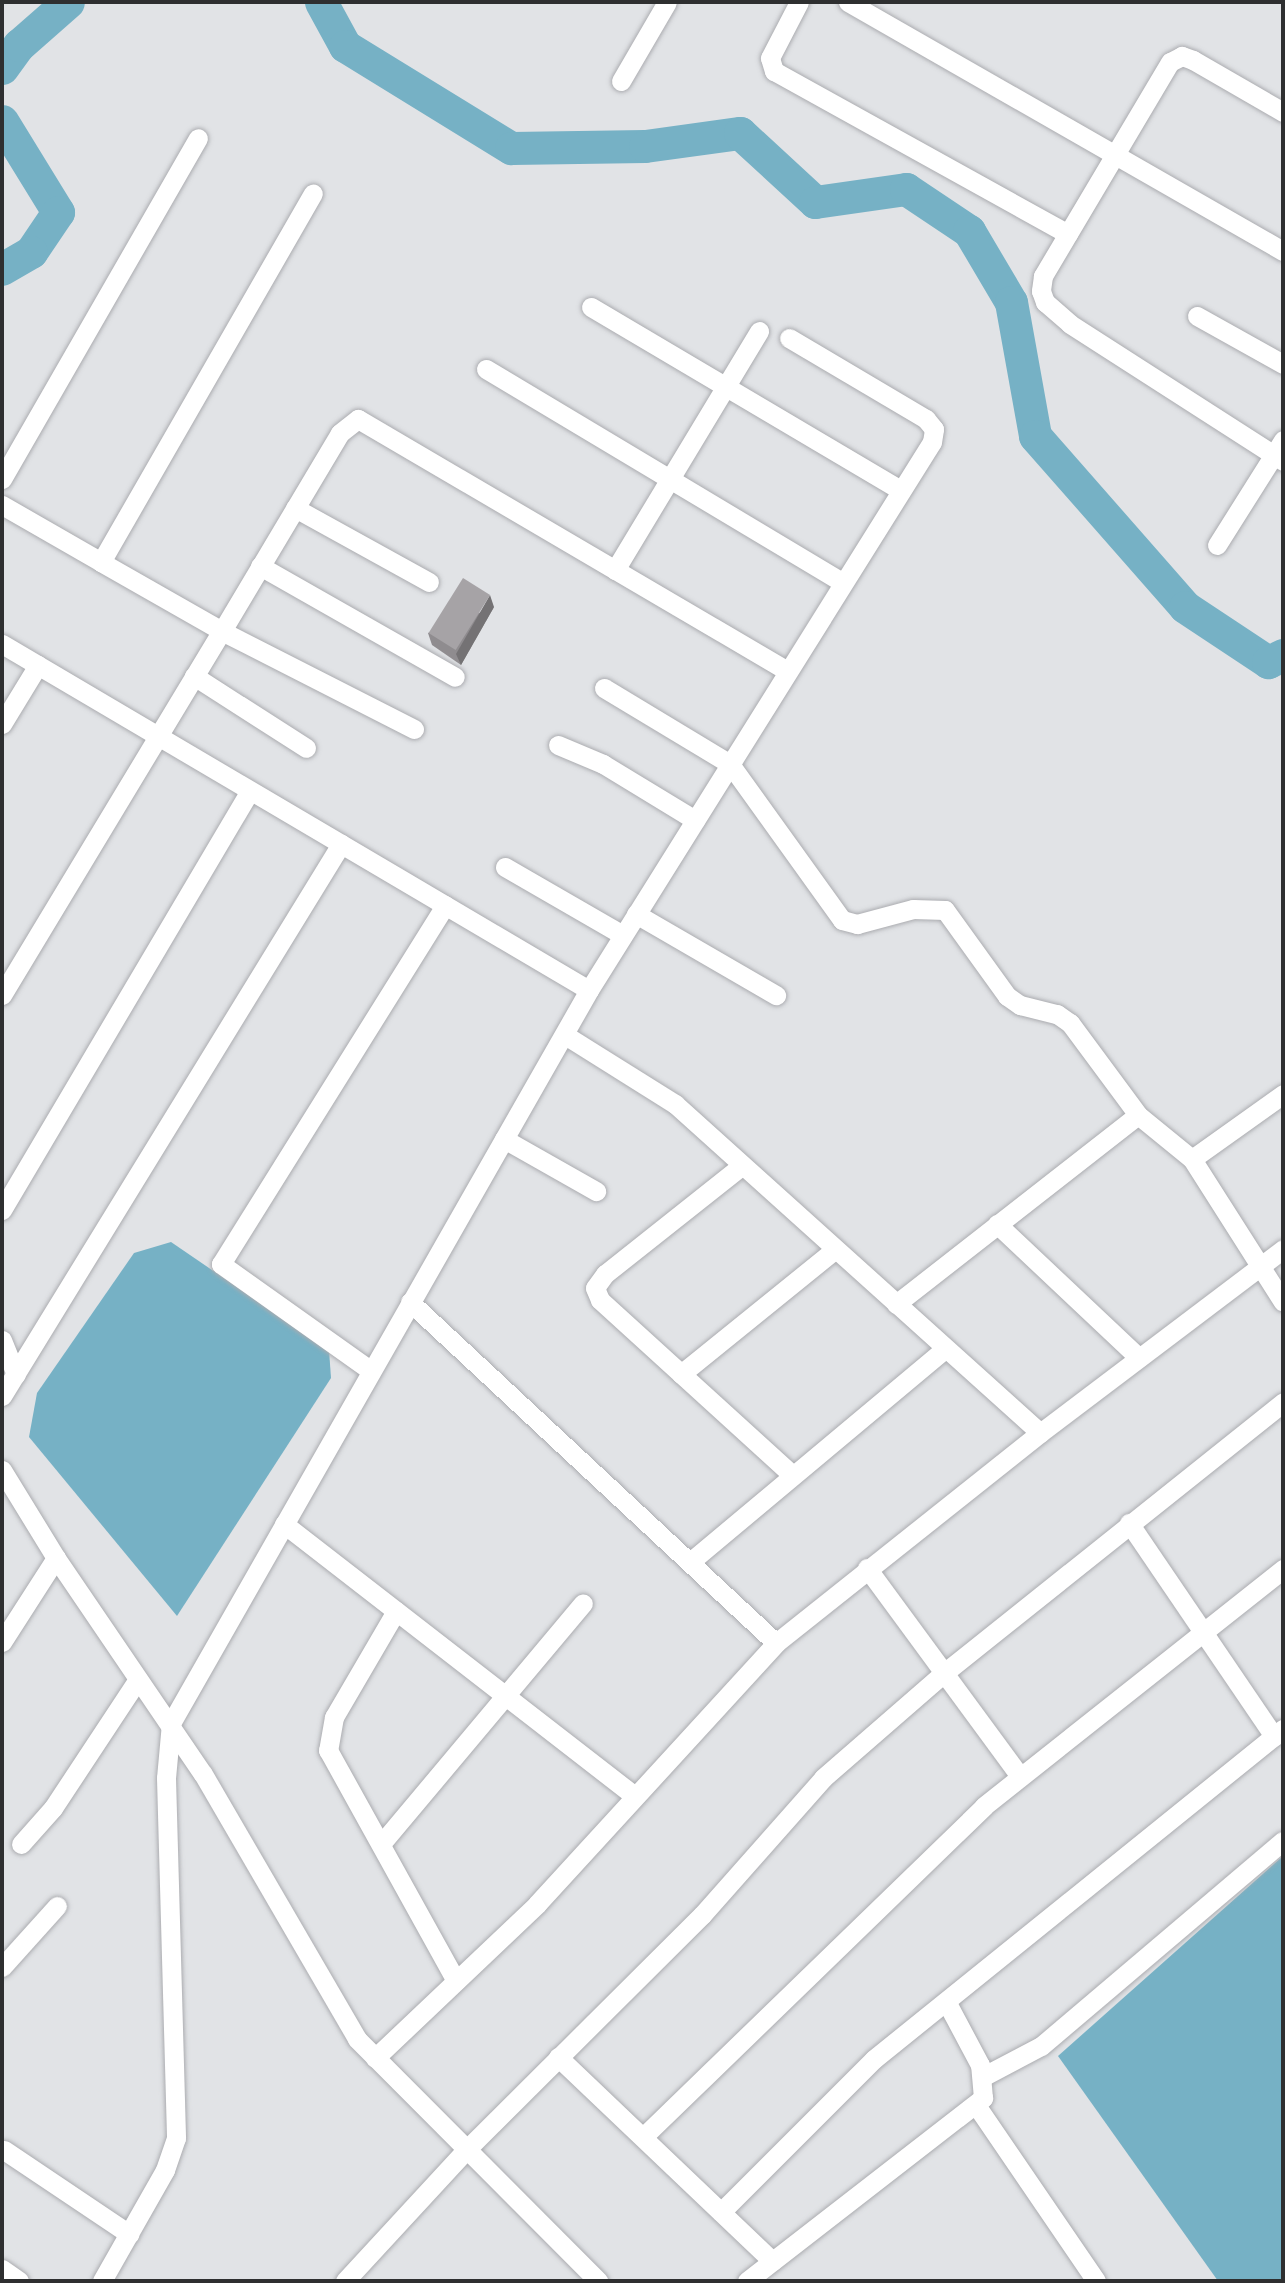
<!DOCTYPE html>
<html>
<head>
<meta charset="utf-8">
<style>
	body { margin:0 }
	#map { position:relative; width:1285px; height:2283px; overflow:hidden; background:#e1e3e6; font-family:Lato,sans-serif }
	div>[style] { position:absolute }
	.water>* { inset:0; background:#76b1c5 }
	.river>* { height:33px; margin:-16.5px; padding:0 16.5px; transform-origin:16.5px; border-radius:16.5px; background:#76b1c5 }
	.roads { filter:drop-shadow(0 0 2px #abacb0) drop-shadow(0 0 2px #abacb0) }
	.minor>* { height:19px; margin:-9.5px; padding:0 9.5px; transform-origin:9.5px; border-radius:9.5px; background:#fff }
	.wall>* { inset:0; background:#8f8c8f }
	.shaded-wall>* { inset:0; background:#747274 }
	.building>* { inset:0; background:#a6a3a6; transform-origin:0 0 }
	span { translate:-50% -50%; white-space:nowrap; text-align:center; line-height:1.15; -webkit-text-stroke:5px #fff; paint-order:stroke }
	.frame { position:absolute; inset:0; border:4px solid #2e2f30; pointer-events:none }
</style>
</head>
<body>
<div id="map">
	<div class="water">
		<i style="clip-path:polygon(171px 1242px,329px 1350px,331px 1378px,177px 1616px,29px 1437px,37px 1393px,134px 1253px)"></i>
		<i style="clip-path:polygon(1283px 1856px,1283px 2281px,1218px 2281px,1058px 2056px)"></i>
	</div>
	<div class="river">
		<i style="left:321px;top:2px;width:50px;rotate:61.4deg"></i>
		<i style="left:345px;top:46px;width:195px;rotate:31.6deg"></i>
		<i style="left:511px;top:148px;width:134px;rotate:-0.9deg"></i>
		<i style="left:645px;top:146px;width:96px;rotate:-7.8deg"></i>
		<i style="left:740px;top:133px;width:102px;rotate:42.6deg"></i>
		<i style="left:815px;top:202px;width:92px;rotate:-8.1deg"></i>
		<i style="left:906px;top:189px;width:76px;rotate:33.7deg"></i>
		<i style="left:969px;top:231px;width:82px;rotate:59.4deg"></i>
		<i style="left:1011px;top:302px;width:136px;rotate:79.8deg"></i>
		<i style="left:1035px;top:436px;width:227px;rotate:48.7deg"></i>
		<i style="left:1185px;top:607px;width:100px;rotate:33.5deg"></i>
		<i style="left:1268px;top:662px;width:17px;rotate:-25deg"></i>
		<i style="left:2px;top:68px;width:29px;rotate:-54deg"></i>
		<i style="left:19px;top:45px;width:65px;rotate:-41.3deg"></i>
		<i style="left:2px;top:121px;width:107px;rotate:58.4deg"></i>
		<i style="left:58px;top:212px;width:48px;rotate:124deg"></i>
		<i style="left:31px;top:252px;width:34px;rotate:150deg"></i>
	</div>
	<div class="roads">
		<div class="minor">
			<i style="left:799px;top:2px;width:63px;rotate:117.4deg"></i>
			<i style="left:770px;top:58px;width:14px;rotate:73deg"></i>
			<i style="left:774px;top:71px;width:336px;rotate:29deg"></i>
			<i style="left:848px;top:2px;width:501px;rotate:29.79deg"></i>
			<i style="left:621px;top:81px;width:91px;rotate:-59.8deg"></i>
			<i style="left:1283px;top:112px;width:104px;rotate:-150deg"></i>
			<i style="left:1193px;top:60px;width:12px;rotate:-160deg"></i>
			<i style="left:1182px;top:56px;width:13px;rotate:153deg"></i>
			<i style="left:1170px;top:62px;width:249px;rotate:120.7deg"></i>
			<i style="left:1043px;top:276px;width:15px;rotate:98deg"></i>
			<i style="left:1041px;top:291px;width:12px;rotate:70deg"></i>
			<i style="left:1045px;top:302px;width:33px;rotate:41deg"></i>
			<i style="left:1070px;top:324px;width:253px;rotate:32.7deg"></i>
			<i style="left:591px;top:307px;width:360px;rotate:30.6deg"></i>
			<i style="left:1197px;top:316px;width:98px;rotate:29.2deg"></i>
			<i style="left:486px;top:369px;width:416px;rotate:30.9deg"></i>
			<i style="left:2px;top:479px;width:393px;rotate:-60.1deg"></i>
			<i style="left:2px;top:505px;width:114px;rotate:29.9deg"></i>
			<i style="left:101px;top:562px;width:425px;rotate:-60.1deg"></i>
			<i style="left:295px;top:508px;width:153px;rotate:28.9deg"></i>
			<i style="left:1217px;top:545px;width:124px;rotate:-57.8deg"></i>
			<i style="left:260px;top:566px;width:224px;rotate:29.6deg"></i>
			<i style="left:615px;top:570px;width:279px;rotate:-58.9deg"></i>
			<i style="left:2px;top:644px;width:681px;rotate:30.52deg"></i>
			<i style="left:589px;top:990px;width:844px;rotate:119.69deg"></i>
			<i style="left:171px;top:1723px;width:55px;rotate:95.2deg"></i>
			<i style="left:166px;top:1778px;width:360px;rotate:88.4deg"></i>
			<i style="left:176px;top:2138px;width:34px;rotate:109deg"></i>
			<i style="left:165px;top:2170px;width:128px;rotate:119.6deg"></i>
			<i style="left:194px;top:676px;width:133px;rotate:32.7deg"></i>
			<i style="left:604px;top:688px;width:147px;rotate:31.1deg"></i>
			<i style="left:730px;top:764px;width:192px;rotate:54.3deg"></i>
			<i style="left:842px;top:920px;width:16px;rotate:15deg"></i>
			<i style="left:857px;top:924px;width:58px;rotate:-15deg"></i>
			<i style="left:913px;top:909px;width:32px;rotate:2deg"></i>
			<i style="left:945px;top:910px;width:106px;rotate:54.2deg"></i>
			<i style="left:1007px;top:996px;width:16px;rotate:35deg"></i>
			<i style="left:1020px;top:1005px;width:38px;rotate:14deg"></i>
			<i style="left:1057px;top:1014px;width:16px;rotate:35deg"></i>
			<i style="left:1070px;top:1023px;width:114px;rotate:53.5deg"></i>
			<i style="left:1138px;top:1115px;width:70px;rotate:39.2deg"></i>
			<i style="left:1192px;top:1159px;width:169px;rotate:57.5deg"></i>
			<i style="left:2px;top:724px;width:69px;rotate:-58.6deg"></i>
			<i style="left:414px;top:729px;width:216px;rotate:-153deg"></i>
			<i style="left:222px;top:631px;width:230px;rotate:-59.2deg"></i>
			<i style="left:340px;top:433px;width:23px;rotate:-38deg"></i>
			<i style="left:358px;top:419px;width:498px;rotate:30.4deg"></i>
			<i style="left:558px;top:745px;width:49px;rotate:22.9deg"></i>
			<i style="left:603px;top:764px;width:108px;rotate:31.3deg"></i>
			<i style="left:505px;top:867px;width:136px;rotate:30deg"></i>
			<i style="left:636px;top:914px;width:162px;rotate:30.1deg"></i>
			<i style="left:589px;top:990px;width:646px;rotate:-57.96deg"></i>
			<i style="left:932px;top:442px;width:13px;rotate:-81deg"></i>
			<i style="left:934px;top:429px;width:13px;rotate:-129deg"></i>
			<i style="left:926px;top:419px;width:159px;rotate:-149.4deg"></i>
			<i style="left:2px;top:995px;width:425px;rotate:-58.9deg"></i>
			<i style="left:222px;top:631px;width:139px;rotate:-150.3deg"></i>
			<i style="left:565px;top:1035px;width:130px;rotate:32.1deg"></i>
			<i style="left:675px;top:1104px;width:491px;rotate:42deg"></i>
			<i style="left:504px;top:1139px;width:106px;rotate:29.5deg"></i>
			<i style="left:1192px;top:1159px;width:112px;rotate:-35.5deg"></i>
			<i style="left:740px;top:1167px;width:172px;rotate:141.6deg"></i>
			<i style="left:605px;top:1274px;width:17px;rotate:126deg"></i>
			<i style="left:595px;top:1288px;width:13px;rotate:67deg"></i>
			<i style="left:600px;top:1300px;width:258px;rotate:42.3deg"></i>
			<i style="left:2px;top:1210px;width:487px;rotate:-59.4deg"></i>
			<i style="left:997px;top:1224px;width:195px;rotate:43.3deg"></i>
			<i style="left:410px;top:1302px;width:500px;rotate:42.97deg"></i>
			<i style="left:896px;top:1304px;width:307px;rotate:-38deg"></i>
			<i style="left:2px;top:1340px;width:37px;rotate:68deg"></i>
			<i style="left:370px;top:1370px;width:183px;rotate:-144.6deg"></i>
			<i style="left:221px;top:1264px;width:423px;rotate:-58deg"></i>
			<i style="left:681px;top:1374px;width:197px;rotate:-39deg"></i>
			<i style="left:2px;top:1396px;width:648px;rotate:-58.44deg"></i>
			<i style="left:2px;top:1470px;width:103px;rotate:58.5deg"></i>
			<i style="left:56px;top:1558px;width:261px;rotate:55.8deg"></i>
			<i style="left:203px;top:1774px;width:306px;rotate:59.8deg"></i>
			<i style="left:357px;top:2039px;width:342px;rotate:45.1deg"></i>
			<i style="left:1129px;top:1523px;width:258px;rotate:55.8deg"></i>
			<i style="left:284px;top:1524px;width:444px;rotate:37.8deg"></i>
			<i style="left:690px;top:1562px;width:332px;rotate:-39.9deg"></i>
			<i style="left:867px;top:1568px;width:258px;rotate:53.7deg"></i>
			<i style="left:396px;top:1611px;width:123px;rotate:120.3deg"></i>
			<i style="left:334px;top:1717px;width:34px;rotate:100deg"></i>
			<i style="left:328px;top:1750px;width:264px;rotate:61deg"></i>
			<i style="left:2px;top:1642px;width:100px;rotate:-57.3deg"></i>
			<i style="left:21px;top:1844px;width:48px;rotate:-48.4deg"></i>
			<i style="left:53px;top:1808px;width:154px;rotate:-56.6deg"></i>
			<i style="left:381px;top:1844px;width:314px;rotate:-50deg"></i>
			<i style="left:2px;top:1967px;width:82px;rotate:-48deg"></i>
			<i style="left:558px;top:2057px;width:296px;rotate:43.6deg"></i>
			<i style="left:375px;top:2058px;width:224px;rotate:-43.5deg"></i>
			<i style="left:537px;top:1904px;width:354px;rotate:-47.5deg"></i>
			<i style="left:776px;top:1643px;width:337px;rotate:-38.5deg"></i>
			<i style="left:1040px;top:1433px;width:305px;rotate:-37.1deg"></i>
			<i style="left:984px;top:2076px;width:64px;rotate:-27.8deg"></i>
			<i style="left:1041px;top:2046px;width:317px;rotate:-40.3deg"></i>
			<i style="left:976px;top:2105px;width:213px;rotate:55.7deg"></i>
			<i style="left:644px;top:2136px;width:474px;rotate:-44.1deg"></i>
			<i style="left:984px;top:1806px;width:382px;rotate:-38.4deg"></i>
			<i style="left:4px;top:2150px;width:151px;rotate:33.9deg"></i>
			<i style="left:721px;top:2212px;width:216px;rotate:-45deg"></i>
			<i style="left:874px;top:2059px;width:526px;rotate:-38.9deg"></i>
			<i style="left:2px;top:2269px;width:21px;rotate:35deg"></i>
			<i style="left:345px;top:2281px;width:180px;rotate:-47.3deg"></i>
			<i style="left:467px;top:2149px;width:332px;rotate:-44.9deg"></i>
			<i style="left:702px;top:1915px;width:183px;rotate:-48.5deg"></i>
			<i style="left:823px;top:1778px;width:160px;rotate:-41deg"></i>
			<i style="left:944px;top:1673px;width:434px;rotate:-38.6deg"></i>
			<i style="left:747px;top:2281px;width:299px;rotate:-37.8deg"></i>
			<i style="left:983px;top:2098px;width:33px;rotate:-95deg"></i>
			<i style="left:980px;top:2065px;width:70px;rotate:-118deg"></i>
		</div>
	</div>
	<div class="wall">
		<i style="clip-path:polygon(494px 607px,461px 665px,432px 645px,428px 633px)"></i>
	</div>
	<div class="shaded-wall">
		<i style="clip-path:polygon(490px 595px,494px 607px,461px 665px,456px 654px)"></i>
	</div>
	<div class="building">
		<i style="left:463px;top:578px;width:32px;height:65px;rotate:32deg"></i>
	</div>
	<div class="frame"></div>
</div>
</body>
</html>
